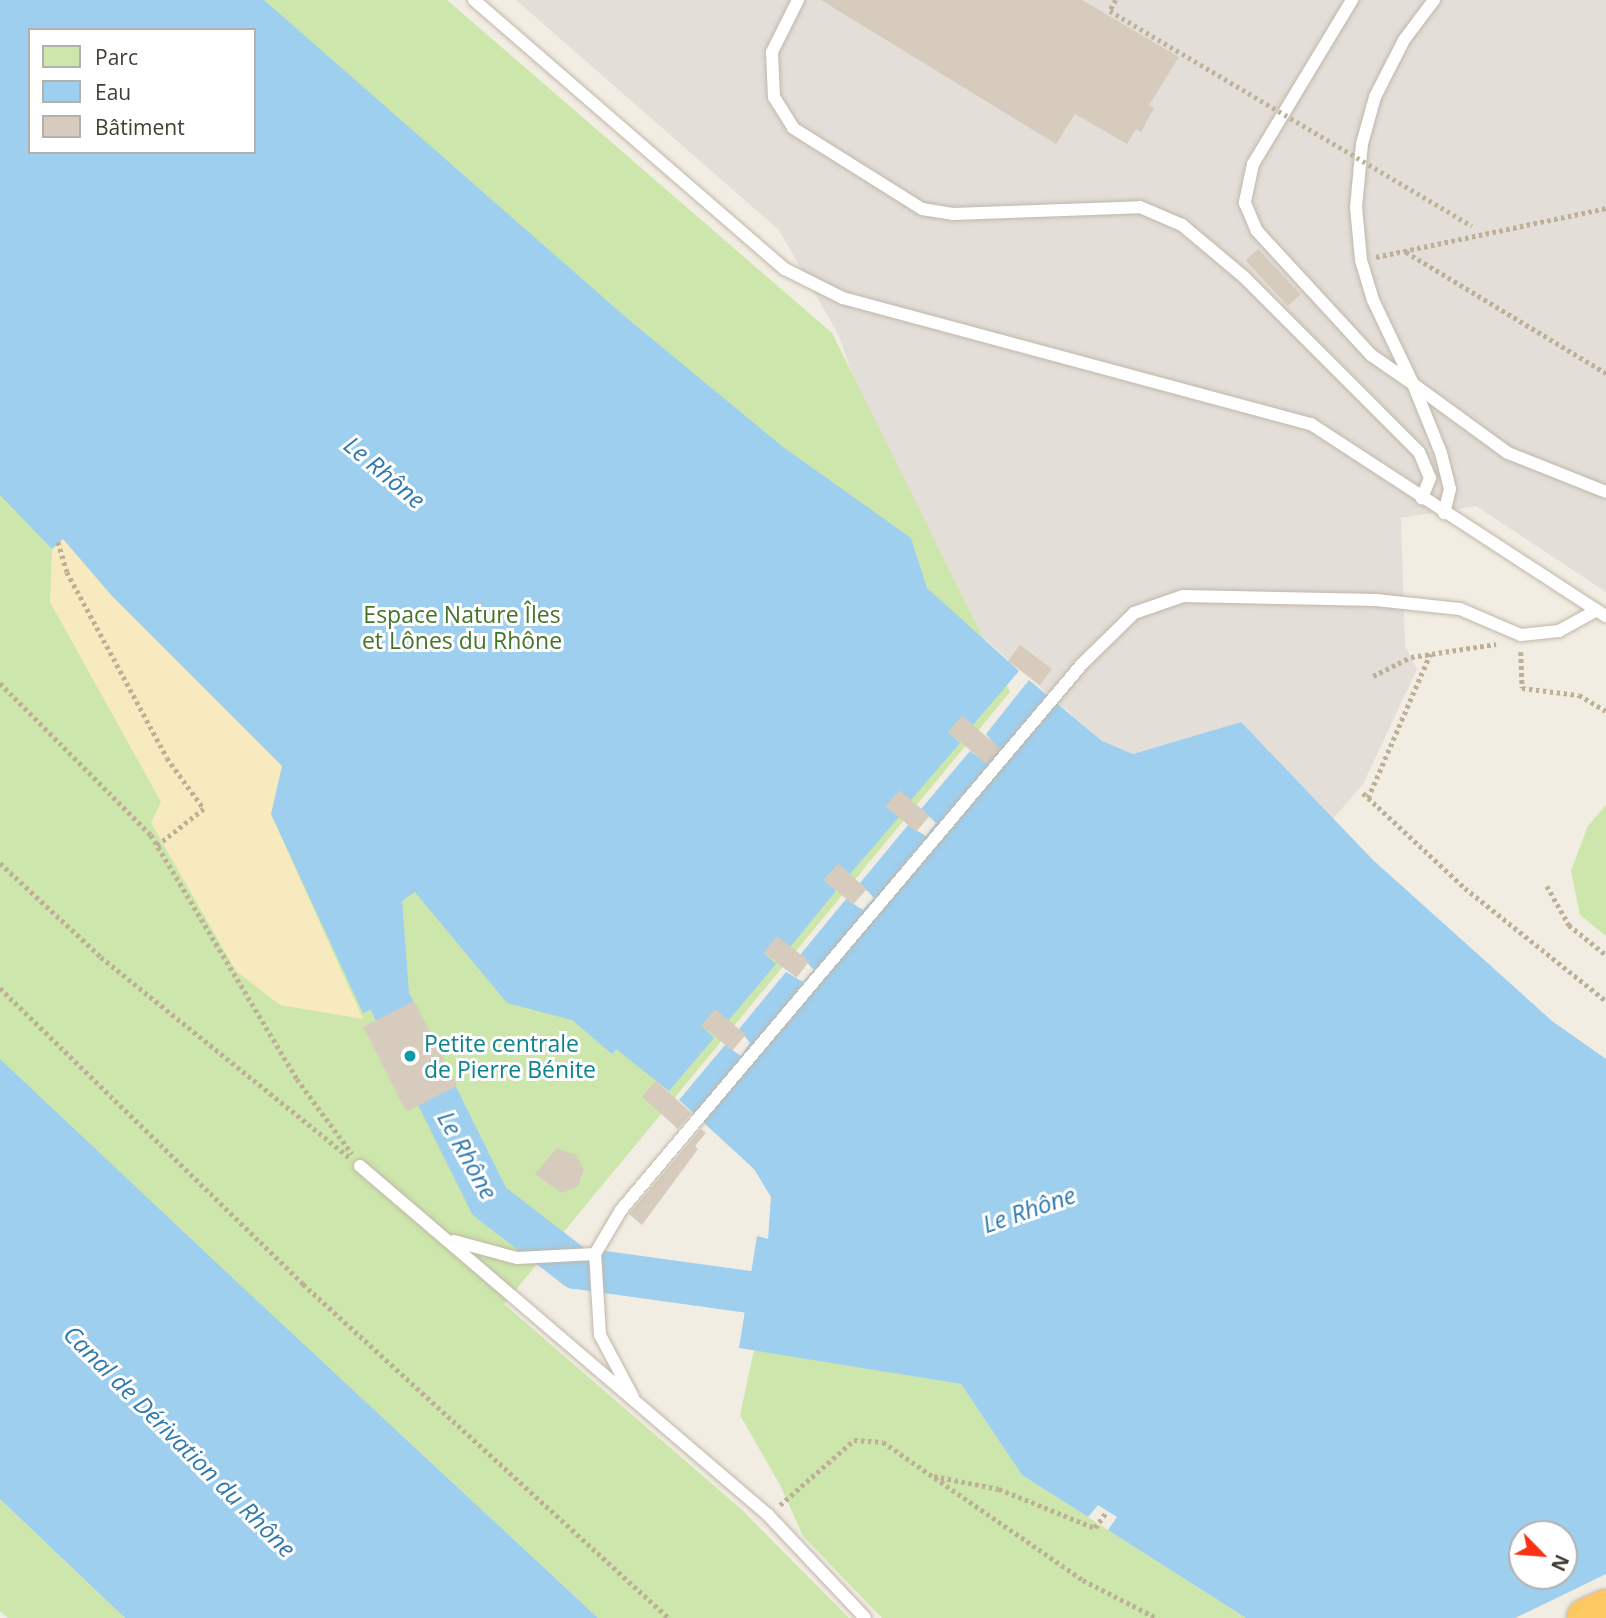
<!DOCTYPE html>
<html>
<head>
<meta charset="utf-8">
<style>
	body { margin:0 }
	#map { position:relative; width:1606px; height:1618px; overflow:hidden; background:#f2ede3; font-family:"Open Sans",sans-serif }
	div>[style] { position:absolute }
	.industrial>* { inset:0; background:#e3ded8 }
	.green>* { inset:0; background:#cce6ab }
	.sand>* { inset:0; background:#f7eabe }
	.water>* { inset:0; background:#9ecfef }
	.pier>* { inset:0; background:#f2ede3 }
	.river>* { height:42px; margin:-21px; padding:0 21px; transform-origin:21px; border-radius:21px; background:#9ecfef }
	.building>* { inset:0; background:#d6cbbc; transform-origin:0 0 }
	.path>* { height:4.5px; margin-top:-2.25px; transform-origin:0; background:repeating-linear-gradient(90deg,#beb097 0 3.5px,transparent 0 7px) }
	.roads { filter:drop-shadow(0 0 2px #c0b7a9) drop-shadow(0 0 2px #c0b7a9) }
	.lane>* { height:12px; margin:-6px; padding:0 6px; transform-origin:6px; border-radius:6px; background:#fff }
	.highway>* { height:38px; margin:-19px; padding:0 19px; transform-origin:19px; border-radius:19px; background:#fdc862 }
	.path-bridge>* { height:4.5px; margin-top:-2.25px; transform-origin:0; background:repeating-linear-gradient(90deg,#beb097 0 3.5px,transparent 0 7px) }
	.dots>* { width:19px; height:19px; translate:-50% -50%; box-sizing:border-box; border:4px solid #fff; border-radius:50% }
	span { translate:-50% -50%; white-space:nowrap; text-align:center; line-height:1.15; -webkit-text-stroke:6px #fff; paint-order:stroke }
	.park-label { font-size:23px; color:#457428 }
	.culture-label { font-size:23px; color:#0d838f }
	.left { translate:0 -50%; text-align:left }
	.water-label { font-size:24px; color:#2e79ae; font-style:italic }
	.legend { position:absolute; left:28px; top:28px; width:228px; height:126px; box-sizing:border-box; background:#fff; border:2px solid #b4b1ad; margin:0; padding:9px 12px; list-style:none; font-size:21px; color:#433d33 }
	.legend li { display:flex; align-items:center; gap:14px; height:35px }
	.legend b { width:35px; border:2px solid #b4b1ad }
	.north { position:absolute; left:1508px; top:1520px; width:70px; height:70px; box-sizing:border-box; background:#fff; border:2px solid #b4b1ad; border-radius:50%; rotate:115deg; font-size:19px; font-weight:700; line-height:28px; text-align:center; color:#433d33 }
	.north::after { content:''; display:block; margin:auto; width:24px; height:32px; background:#f93213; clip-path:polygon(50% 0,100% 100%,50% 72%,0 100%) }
</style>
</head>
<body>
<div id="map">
	<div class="industrial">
		<i style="clip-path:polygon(516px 0,1606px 0,1606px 592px,1476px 506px,1401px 518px,1405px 646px,1417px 669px,1363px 784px,1333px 819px,1241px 722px,1133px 754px,1102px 741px,926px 588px,839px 336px,779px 230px)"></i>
	</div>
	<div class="green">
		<i style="clip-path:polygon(evenodd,0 0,447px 0,832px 333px,1010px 692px,504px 1304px,741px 1509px,849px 1618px,598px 1618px,398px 1432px,0 1274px,0 0,30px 30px,254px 30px,254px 152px,30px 152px,30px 30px)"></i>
		<i style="clip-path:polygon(1606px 805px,1606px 936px,1580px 915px,1571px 871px,1588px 826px)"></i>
		<i style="clip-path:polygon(754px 1350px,961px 1384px,1022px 1475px,1246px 1618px,882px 1618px,803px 1536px,780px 1485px,740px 1415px)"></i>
		<i style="clip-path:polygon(0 1499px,125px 1618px,8px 1618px,0 1611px)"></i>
	</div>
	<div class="sand">
		<i style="clip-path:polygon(63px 538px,283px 766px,271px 814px,363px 1019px,280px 1005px,236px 971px,151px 823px,161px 802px,50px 602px,52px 549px)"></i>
	</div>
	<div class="water">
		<i style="clip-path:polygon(evenodd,0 0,264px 0,629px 320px,783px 447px,911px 538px,927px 588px,1019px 671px,973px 725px,962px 716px,948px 732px,960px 743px,911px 800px,899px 791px,886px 806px,899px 817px,850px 874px,838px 864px,824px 880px,836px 891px,790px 947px,777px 937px,764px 953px,776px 964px,728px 1021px,715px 1010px,702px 1026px,714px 1038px,669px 1091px,616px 1049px,612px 1054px,572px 1020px,507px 1003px,415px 892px,402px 901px,409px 992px,363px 1013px,271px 814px,282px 766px,112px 596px,63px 539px,52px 549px,0 495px,0 0,30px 30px,254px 30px,254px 152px,30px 152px,30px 30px)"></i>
		<i style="clip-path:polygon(evenodd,1029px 680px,1102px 741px,1133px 754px,1241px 722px,1373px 860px,1552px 1021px,1606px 1059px,1606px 1618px,1246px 1618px,1108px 1530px,1117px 1517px,1098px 1505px,1088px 1517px,1022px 1475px,961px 1384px,739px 1348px,757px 1236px,768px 1239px,771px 1197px,754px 1169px,679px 1100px,725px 1045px,741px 1056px,750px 1043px,739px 1029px,786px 972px,803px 982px,814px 970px,800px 955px,846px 899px,863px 910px,874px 898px,860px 883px,908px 825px,926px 836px,936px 823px,921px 809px,970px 751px,987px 763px,999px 750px,986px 734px,1029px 680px,1522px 1534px,1564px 1534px,1564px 1576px,1522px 1576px,1522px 1534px)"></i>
		<i style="clip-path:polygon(0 1059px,238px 1283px,598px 1618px,125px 1618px,0 1499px)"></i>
	</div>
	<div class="pier">
		<i style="clip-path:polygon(1606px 1574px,1606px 1618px,1515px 1618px)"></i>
	</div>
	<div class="river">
		<i style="left:364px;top:949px;width:281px;rotate:63.6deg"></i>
		<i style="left:489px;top:1201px;width:110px;rotate:37.6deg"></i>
		<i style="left:576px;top:1268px;width:205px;rotate:7.9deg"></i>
		<i style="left:779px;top:1296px;width:25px;rotate:-18deg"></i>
	</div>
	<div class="building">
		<i style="clip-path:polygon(821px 0,1082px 0,1179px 57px,1149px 105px,1154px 108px,1141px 132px,1136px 129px,1127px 144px,1075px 114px,1056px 144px)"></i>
		<i style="left:1258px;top:249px;width:62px;height:17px;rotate:47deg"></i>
		<i style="left:1020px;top:645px;width:40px;height:20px;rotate:37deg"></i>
		<i style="left:962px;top:716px;width:50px;height:21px;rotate:40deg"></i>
		<i style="left:899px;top:790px;width:40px;height:21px;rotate:40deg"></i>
		<i style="left:838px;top:864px;width:38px;height:21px;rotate:41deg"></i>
		<i style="left:777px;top:936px;width:41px;height:21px;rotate:38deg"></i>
		<i style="left:414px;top:1001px;width:95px;height:57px;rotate:63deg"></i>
		<i style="left:715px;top:1009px;width:40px;height:21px;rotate:40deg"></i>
		<i style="left:656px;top:1081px;width:48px;height:21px;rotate:42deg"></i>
		<i style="clip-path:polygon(701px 1129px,706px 1133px,695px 1146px,698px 1149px,642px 1225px,629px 1214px)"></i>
		<i style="clip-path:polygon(557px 1148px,576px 1155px,584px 1170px,578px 1186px,562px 1193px,535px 1174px)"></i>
	</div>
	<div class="path">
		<i style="left:1406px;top:252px;width:234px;rotate:31.2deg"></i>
		<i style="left:1376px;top:257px;width:235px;rotate:-12deg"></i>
		<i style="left:58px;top:542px;width:31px;rotate:73deg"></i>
		<i style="left:67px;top:572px;width:211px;rotate:61.7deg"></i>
		<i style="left:167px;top:758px;width:63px;rotate:54deg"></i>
		<i style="left:204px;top:809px;width:60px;rotate:141.8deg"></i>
		<i style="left:1521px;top:652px;width:36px;rotate:88deg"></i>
		<i style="left:1522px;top:688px;width:57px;rotate:7deg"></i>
		<i style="left:1579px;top:695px;width:31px;rotate:31deg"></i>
		<i style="left:1373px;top:676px;width:42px;rotate:-26.6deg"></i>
		<i style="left:1411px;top:657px;width:86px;rotate:-8.7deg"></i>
		<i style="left:0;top:683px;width:214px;rotate:45.2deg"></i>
		<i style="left:151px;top:835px;width:284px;rotate:59.1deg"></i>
		<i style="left:297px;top:1079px;width:93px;rotate:53.7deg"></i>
		<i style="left:1363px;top:793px;width:139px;rotate:43deg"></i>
		<i style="left:1465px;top:888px;width:181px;rotate:38.7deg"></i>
		<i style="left:1368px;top:798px;width:157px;rotate:-66.7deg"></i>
		<i style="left:0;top:863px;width:138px;rotate:42.9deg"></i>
		<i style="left:101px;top:957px;width:319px;rotate:38.9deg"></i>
		<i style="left:1547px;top:886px;width:45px;rotate:60.6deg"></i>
		<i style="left:1569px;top:925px;width:48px;rotate:39deg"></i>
		<i style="left:0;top:988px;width:424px;rotate:44.3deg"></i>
		<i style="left:303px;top:1284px;width:495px;rotate:42.4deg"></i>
		<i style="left:934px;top:1476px;width:66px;rotate:11.3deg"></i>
		<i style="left:999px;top:1489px;width:104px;rotate:22.1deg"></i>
		<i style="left:1095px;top:1528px;width:21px;rotate:-55deg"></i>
		<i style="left:780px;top:1505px;width:98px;rotate:-41.3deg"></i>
		<i style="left:854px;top:1440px;width:29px;rotate:4deg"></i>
		<i style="left:883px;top:1442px;width:243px;rotate:34.6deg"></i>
		<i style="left:1083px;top:1580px;width:83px;rotate:27.2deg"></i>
	</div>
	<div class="roads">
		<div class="lane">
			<i style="left:474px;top:0;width:411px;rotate:40.9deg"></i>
			<i style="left:785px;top:269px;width:65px;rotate:26.6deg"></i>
			<i style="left:843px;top:298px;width:485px;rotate:15.1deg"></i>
			<i style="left:1311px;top:424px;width:352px;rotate:33.1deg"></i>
			<i style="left:798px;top:0;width:58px;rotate:116.6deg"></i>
			<i style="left:772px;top:52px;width:45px;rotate:87.5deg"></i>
			<i style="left:774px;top:97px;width:36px;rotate:58deg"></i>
			<i style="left:793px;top:128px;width:152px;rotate:32.1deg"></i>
			<i style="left:922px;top:209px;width:31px;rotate:9deg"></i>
			<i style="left:953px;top:214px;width:187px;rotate:-2.1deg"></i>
			<i style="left:1140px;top:207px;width:46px;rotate:23.2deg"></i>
			<i style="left:1182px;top:225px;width:81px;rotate:40deg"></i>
			<i style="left:1244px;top:277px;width:247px;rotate:45deg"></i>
			<i style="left:1419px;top:452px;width:28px;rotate:67deg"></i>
			<i style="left:1430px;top:478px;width:22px;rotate:112deg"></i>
			<i style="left:1352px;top:0;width:192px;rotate:121.1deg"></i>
			<i style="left:1253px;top:164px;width:40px;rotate:102deg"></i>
			<i style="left:1245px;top:203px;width:30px;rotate:67deg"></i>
			<i style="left:1257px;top:231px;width:168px;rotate:47.4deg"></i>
			<i style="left:1371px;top:355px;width:51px;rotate:34.6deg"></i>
			<i style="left:1413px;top:384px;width:74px;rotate:67.9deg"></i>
			<i style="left:1441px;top:453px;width:37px;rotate:76deg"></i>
			<i style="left:1450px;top:489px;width:25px;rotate:104deg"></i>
			<i style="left:1434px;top:0;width:50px;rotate:126.9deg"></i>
			<i style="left:1404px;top:40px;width:64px;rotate:117deg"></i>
			<i style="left:1375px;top:97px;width:49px;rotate:105.5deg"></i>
			<i style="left:1362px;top:144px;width:63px;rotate:95.4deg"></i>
			<i style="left:1356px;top:207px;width:53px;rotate:84.6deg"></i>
			<i style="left:1361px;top:260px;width:42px;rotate:73.3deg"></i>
			<i style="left:1373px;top:300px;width:93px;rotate:64.5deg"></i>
			<i style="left:1413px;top:384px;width:117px;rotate:36deg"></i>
			<i style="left:1508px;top:453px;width:105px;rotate:21.7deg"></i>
			<i style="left:360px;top:1166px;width:537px;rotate:40.54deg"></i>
			<i style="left:768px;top:1515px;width:141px;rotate:46.7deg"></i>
			<i style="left:454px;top:1241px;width:65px;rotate:15.1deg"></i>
			<i style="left:517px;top:1258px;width:78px;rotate:-2.9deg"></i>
			<i style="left:633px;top:1397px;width:70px;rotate:-118deg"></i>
			<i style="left:600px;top:1335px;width:81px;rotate:-93.5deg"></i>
			<i style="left:595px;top:1254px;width:51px;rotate:-59.4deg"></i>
			<i style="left:621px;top:1210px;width:715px;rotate:-49.82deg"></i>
			<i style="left:1082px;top:664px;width:73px;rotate:-44.4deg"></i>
			<i style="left:1134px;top:613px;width:52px;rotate:-19.1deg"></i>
			<i style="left:1183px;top:596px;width:193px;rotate:1.2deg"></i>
			<i style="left:1376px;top:600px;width:84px;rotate:6.1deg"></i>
			<i style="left:1460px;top:609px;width:66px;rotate:23.1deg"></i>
			<i style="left:1521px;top:635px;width:38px;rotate:-6deg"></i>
			<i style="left:1559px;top:631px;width:43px;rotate:-28.9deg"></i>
		</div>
		<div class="highway">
			<i style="left:1586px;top:1618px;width:22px;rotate:-24deg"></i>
		</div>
	</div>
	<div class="path-bridge">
		<i style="left:1116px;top:0;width:13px;rotate:119deg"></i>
		<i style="left:1110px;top:11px;width:421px;rotate:30.7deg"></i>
	</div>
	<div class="dots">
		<i style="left:410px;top:1056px;background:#0f9aa8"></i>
	</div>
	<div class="park-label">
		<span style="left:462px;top:627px">Espace Nature Îles<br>et Lônes du Rhône</span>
	</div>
	<div class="culture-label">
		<span class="left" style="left:424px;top:1056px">Petite centrale<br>de Pierre Bénite</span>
	</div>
	<div class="water-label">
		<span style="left:385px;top:472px;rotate:40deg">Le Rhône</span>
		<span style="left:468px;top:1155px;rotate:61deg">Le Rhône</span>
		<span style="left:1029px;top:1209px;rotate:-19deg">Le Rhône</span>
		<span style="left:180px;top:1441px;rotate:45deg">Canal de Dérivation du Rhône</span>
	</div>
	<ul class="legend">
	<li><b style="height:19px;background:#cce6ab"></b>Parc</li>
	<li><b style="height:19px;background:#9ecfef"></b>Eau</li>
	<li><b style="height:19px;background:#d6cbbc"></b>Bâtiment</li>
	</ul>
	<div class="north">N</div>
</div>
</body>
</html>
